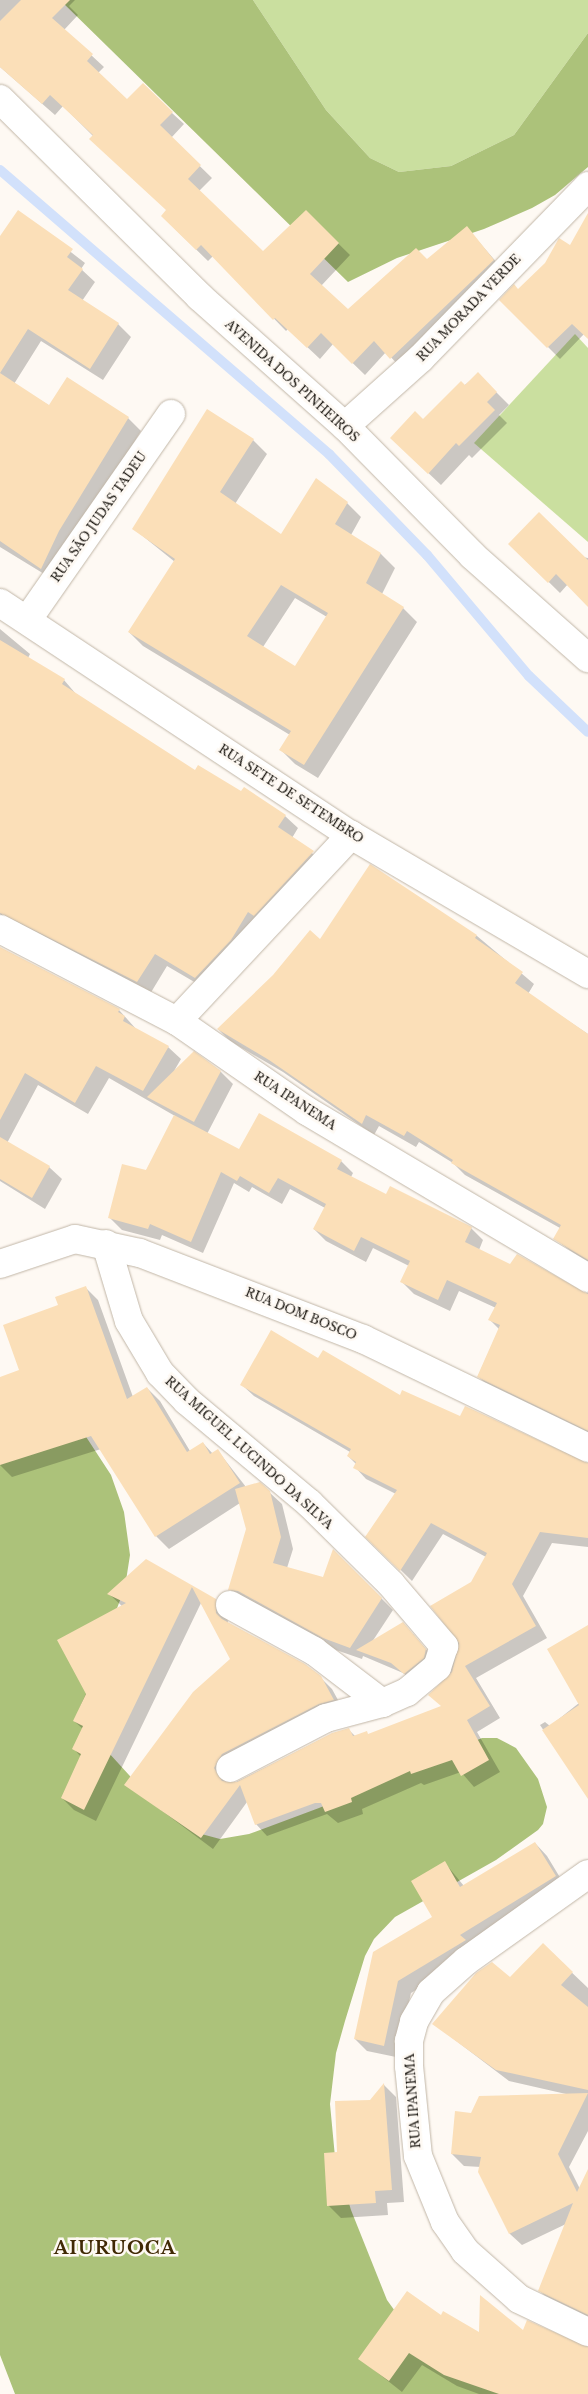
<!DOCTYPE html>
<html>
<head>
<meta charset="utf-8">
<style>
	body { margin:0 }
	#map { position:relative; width:588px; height:2394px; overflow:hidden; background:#fef9f3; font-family:"Libre Baskerville",serif }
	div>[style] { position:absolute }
	.green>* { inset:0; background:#cadf9f }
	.forest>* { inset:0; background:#acc27a }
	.shadow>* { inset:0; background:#0003 }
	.stream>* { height:10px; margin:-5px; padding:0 5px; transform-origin:5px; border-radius:5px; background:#d2e1fb }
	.building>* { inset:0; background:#fbdfb8 }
	.roads { filter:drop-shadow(0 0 1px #c1b6a7) drop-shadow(0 0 1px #c1b6a7) }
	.minor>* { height:28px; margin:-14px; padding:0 14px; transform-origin:14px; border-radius:14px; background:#fff }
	span { translate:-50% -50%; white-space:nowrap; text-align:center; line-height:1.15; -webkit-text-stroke:5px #fef9f3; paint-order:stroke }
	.street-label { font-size:12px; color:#19150f }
	.district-label { font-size:18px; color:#402904; font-weight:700; letter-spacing:1px }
</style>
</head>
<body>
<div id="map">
	<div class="green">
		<i style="clip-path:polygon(253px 0,588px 0,588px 33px,514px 135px,451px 166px,399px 172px,370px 158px,326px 110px)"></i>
		<i style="clip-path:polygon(575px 334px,588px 348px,588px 542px,474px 443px)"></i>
	</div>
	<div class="forest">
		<i style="clip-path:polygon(60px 0,253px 0,326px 110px,370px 158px,399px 172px,451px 166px,514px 135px,588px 33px,588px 167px,555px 195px,532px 208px,484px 229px,397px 258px,348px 282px)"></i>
		<i style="clip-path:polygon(0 1384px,79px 1426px,111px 1475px,124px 1512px,130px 1555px,125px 1587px,116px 1611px,108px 1752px,150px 1798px,194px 1832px,220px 1839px,249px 1834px,319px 1808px,482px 1738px,497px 1738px,516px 1748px,538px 1779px,547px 1807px,543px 1824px,538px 1830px,496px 1860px,395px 1917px,374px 1939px,365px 1956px,345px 2021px,336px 2053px,330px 2104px,335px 2157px,351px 2210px,387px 2300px,410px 2332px,500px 2394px,15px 2394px,0 2355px)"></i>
	</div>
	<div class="shadow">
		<i style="clip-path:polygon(0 0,75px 0,69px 6px,78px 15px,64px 30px,104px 67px,98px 73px,127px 101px,172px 113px,184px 124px,171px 138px,212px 178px,199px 191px,263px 252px,306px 212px,350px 255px,321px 286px,348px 311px,427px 261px,467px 228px,505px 272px,403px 370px,386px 352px,365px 375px,333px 344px,320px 359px,288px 329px,286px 331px,213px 256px,208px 261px,174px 228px,168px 211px,63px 106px,55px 115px,0 67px)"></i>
		<i style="clip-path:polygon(19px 212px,85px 263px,81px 269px,95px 282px,82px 301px,118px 324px,131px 337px,103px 380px,41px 341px,14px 384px,50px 406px,128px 418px,141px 431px,72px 544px,54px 580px,0 547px,0 252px)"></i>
		<i style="clip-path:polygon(588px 231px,588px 338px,584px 334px,560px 359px,501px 300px,519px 291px)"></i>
		<i style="clip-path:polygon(478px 374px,509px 405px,499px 415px,507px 423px,472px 458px,469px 455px,441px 485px,404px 450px,423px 420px)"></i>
		<i style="clip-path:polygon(evenodd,253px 440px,267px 454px,235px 504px,282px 536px,347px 503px,361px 517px,351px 535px,381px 554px,395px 568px,382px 594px,403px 608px,417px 622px,318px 778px,295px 764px,281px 750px,290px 735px,143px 646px,129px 632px,175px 562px,134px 529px,253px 440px,295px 598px,327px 617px,296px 668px,263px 647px,295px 598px)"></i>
		<i style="clip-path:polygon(510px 544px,588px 558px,588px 605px,568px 584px,560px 593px)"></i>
		<i style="clip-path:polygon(0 629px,30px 654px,28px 658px,64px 680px,76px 694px,196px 772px,285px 816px,298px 828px,292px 838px,326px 864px,208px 990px,167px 966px,150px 994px,0 936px)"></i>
		<i style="clip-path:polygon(371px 866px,477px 936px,534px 984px,528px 994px,588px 1034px,588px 1264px,555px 1239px,560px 1228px,465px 1175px,453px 1163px,419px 1142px,416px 1147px,379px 1126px,374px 1135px,283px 1072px,230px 1041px,218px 1029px,320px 941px)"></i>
		<i style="clip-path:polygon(0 948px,119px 1010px,137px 1030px,168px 1047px,181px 1059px,174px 1071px,194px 1053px,221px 1072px,233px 1084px,207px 1134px,239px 1151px,341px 1161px,353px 1173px,351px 1177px,386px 1196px,471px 1228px,483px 1240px,479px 1250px,511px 1266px,580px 1293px,588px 1293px,588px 1436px,490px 1388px,478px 1376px,499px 1329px,490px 1320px,496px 1308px,459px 1291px,450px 1311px,414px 1294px,402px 1282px,409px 1266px,373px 1248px,366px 1262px,326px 1241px,314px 1229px,325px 1208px,290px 1189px,282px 1204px,252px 1187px,249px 1192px,234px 1183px,203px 1253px,162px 1235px,160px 1240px,122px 1230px,110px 1218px,146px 1171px,175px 1116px,109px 1078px,88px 1114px,38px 1085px,6px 1145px,0 1142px)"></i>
		<i style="clip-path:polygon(0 1162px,49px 1167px,62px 1179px,45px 1209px,0 1181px)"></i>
		<i style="clip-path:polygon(86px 1288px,98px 1300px,133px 1397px,147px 1388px,160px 1401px,190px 1451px,203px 1443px,213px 1454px,218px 1451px,246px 1487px,269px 1492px,282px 1504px,293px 1549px,287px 1568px,324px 1579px,334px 1551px,393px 1610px,372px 1642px,413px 1634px,436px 1661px,415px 1683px,403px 1673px,363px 1656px,362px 1659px,336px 1650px,250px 1603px,241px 1601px,230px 1589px,247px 1529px,240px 1503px,169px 1549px,156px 1536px,101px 1449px,12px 1477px,0 1465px,0 1378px,21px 1371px,60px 1306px)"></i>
		<i style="clip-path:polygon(319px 1359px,400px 1397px,588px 1500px,588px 1547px,552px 1543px,523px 1596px,547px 1638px,476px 1678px,500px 1718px,477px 1732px,500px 1772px,474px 1787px,461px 1772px,424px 1785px,421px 1783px,362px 1809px,363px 1814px,338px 1823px,327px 1814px,267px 1836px,256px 1824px,247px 1802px,213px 1849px,126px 1784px,232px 1659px,201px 1603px,96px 1821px,74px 1810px,62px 1798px,81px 1757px,74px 1749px,83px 1729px,74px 1721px,123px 1607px,109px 1594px,146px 1561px,215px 1600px,227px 1612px,228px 1623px,320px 1677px,332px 1689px,344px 1711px,228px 1771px,230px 1785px,332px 1734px,348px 1729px,356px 1737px,369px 1735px,442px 1707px,472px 1583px,486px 1557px,443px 1534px,412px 1581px,367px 1537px,396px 1494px,366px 1479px,355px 1467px,356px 1464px,348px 1456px,350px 1452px,254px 1396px,242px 1385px)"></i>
		<i style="clip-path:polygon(588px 1637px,588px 1796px,540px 1725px,545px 1722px,550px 1726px,579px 1703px)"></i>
		<i style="clip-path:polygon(535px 1843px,547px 1856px,567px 1889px,477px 1953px,411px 1993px,396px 2057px,367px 2051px,355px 2039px,434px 1917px,445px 1863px,464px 1886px)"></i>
		<i style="clip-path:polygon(543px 1945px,588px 1988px,588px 2131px,569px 2167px,588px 2205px,588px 2321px,552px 2303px,540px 2291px,566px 2224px,522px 2245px,510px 2234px,480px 2172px,481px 2167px,464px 2166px,452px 2154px,472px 2114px,566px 2094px,509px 2081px,434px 2024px,510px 1979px)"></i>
		<i style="clip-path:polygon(384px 2085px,396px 2097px,404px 2202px,387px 2203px,388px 2215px,341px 2218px,328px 2205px,338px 2153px)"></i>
		<i style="clip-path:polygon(441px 2317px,480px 2334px,524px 2332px,588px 2347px,588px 2394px,479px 2394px,457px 2386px,422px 2365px,402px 2392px,360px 2359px)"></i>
	</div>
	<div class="stream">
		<i style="left:0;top:170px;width:435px;rotate:40.8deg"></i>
		<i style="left:329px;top:454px;width:141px;rotate:45.9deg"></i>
		<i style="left:427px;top:555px;width:158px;rotate:49.9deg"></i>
		<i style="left:529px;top:676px;width:81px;rotate:43.5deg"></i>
	</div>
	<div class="building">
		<i style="clip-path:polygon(21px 0,70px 0,52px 18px,93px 54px,87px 61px,127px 99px,143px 83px,173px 112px,160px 125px,201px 165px,188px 179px,263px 251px,306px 210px,339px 243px,310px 274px,348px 309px,416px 248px,427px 259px,467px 226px,494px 260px,390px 359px,374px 341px,352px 364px,321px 333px,307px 348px,275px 318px,273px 320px,201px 245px,196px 250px,161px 216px,166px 210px,89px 139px,93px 135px,50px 95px,42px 104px,0 67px,0 21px)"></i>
		<i style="clip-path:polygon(18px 210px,73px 249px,67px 257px,83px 269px,68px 290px,119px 323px,90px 369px,28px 329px,0 373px,49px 405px,67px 377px,129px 417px,59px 531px,41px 569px,0 541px,0 236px)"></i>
		<i style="clip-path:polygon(588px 213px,588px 339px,572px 324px,547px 348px,499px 300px,514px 284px,518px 289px,545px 263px,559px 238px,570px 245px)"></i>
		<i style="clip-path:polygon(478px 372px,497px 392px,487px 402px,495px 410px,459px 446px,456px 443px,428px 474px,390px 438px,415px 411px,423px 419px,461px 381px,465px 385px)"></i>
		<i style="clip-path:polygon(evenodd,207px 409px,254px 439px,220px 492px,281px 534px,316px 478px,348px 502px,335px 524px,381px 553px,366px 583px,404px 607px,304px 765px,279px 750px,291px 731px,128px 632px,175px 559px,132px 529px,207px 409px,281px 585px,328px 613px,295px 666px,247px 636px,281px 585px)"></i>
		<i style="clip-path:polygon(539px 512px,588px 560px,588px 607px,556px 574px,548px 583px,508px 544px)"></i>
		<i style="clip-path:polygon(0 640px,65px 679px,62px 684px,195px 770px,198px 765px,241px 791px,244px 787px,286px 815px,278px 827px,314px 851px,254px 916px,248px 912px,231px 940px,195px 978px,155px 954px,137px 982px,0 913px)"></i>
		<i style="clip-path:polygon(370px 864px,477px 935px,475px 938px,523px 972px,515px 983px,588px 1034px,588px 1260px,553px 1239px,561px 1225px,451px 1163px,453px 1160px,407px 1131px,404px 1136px,366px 1115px,362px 1124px,269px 1060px,217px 1029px,273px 975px,310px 930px,320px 939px)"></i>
		<i style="clip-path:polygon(0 947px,120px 1009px,118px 1012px,125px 1016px,123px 1021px,169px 1046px,143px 1091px,96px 1066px,75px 1103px,25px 1073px,0 1120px)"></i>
		<i style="clip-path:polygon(194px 1051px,221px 1071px,194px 1122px,147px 1097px)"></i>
		<i style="clip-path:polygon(259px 1113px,342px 1160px,337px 1169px,386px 1194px,390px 1186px,472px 1227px,465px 1242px,510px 1264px,517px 1254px,588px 1294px,588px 1431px,477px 1377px,500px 1325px,488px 1320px,497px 1303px,447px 1280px,438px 1300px,400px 1282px,410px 1261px,361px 1237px,354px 1251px,313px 1229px,326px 1204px,278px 1178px,269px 1193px,240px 1176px,237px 1181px,221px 1172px,191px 1242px,150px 1224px,148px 1229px,108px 1218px,122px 1164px,146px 1170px,174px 1115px,239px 1149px)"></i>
		<i style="clip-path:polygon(0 1137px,50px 1166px,32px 1198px,0 1179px)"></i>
		<i style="clip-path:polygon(86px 1286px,127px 1399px,147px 1387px,187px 1452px,203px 1442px,210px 1454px,218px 1449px,240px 1483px,155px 1537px,91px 1436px,0 1465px,0 1377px,19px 1370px,3px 1325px,58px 1305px,55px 1297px)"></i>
		<i style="clip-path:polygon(271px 1330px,318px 1358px,323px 1350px,400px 1395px,402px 1390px,460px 1416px,465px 1406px,588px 1463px,588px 1538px,540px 1532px,512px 1584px,536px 1626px,465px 1666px,490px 1706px,467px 1720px,489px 1760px,461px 1776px,452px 1760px,411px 1774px,410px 1771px,351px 1798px,352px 1802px,325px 1812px,321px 1803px,315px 1803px,255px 1825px,240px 1785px,201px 1838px,124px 1785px,193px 1692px,230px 1659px,192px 1587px,84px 1810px,61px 1798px,81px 1754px,72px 1749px,83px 1726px,73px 1721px,86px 1694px,57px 1640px,126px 1603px,107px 1594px,146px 1559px,216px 1599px,216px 1613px,222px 1619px,305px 1664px,321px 1676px,334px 1700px,319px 1704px,222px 1754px,214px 1768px,222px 1781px,237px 1782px,332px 1733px,349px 1728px,353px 1736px,367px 1731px,368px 1734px,441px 1706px,428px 1695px,452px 1672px,459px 1643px,430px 1606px,471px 1582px,487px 1553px,431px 1523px,400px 1571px,365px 1537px,397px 1490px,353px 1468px,356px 1462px,347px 1456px,351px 1449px,240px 1385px)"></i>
		<i style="clip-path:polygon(260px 1482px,270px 1491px,281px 1537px,273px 1563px,323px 1577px,333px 1549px,382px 1598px,350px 1648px,323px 1638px,238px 1591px,228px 1590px,246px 1529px,235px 1489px)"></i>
		<i style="clip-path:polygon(403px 1622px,426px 1649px,424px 1658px,404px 1674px,391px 1663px,356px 1650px)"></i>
		<i style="clip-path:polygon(588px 1625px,588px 1799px,542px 1730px,579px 1705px,547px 1649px)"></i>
		<i style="clip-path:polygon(535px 1842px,556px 1876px,460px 1935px,466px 1940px,398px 1981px,384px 2046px,354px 2039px,373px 1952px,432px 1917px,411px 1881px,445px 1861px,460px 1887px)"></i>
		<i style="clip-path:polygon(543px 1943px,573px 1972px,561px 1985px,588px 2007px,588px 2090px,496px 2070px,432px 2024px,476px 1973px,492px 1962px,510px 1977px)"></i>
		<i style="clip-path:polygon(384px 2083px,392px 2190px,375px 2191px,376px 2203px,327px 2206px,324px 2153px,337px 2152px,335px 2101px,370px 2100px)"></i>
		<i style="clip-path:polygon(588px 2093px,558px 2154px,577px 2192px,588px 2169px,588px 2315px,538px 2291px,573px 2203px,509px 2234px,478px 2172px,481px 2157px,451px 2154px,455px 2111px,471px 2113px,479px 2096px)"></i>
		<i style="clip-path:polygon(407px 2291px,441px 2315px,443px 2311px,479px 2332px,480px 2295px,523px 2330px,527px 2320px,588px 2347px,588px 2394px,499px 2394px,444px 2375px,409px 2353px,389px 2381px,358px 2359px)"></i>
	</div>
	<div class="roads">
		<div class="minor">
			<i style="left:0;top:99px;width:281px;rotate:44.7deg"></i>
			<i style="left:200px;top:297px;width:194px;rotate:41.7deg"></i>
			<i style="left:345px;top:426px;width:182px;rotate:45.4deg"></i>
			<i style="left:473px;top:556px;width:154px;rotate:41.6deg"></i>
			<i style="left:345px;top:426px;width:102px;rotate:-41.8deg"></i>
			<i style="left:421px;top:358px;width:240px;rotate:-45.8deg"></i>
			<i style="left:0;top:603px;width:421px;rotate:33.5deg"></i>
			<i style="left:351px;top:835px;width:275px;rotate:30.4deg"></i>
			<i style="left:28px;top:619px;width:250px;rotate:-55.1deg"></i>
			<i style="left:0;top:929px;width:199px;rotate:27.5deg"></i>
			<i style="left:177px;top:1021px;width:158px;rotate:34.7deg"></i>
			<i style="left:307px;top:1111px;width:327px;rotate:30.7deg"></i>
			<i style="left:177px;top:1021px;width:255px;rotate:-46.9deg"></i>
			<i style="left:106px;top:1244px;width:80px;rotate:73.4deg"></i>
			<i style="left:129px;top:1321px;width:61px;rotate:59.2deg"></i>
			<i style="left:160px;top:1373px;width:39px;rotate:46deg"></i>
			<i style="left:187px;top:1401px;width:159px;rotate:39.9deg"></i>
			<i style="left:309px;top:1503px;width:115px;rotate:44.6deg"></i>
			<i style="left:391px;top:1584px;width:82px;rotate:49.5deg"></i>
			<i style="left:444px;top:1646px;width:22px;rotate:108deg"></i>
			<i style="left:437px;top:1667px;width:39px;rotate:140deg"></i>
			<i style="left:407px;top:1692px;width:27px;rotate:156deg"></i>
			<i style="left:382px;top:1703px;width:58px;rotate:165deg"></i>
			<i style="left:326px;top:1718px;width:108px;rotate:152.5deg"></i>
			<i style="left:0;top:1264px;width:79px;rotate:-18.4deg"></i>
			<i style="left:75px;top:1239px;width:66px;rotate:12.2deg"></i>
			<i style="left:140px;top:1253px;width:239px;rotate:21.1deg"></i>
			<i style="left:363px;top:1339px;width:250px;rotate:25.8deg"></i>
			<i style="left:230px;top:1605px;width:96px;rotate:28.7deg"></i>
			<i style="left:314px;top:1651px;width:86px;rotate:37.4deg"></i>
			<i style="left:588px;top:1874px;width:150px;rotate:144.5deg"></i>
			<i style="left:466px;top:1961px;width:47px;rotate:138.5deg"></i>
			<i style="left:431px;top:1992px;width:34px;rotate:120deg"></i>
			<i style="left:414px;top:2022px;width:20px;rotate:105deg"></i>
			<i style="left:409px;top:2041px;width:25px;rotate:90deg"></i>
			<i style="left:409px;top:2066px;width:90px;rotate:84.3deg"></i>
			<i style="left:418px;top:2156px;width:71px;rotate:67.8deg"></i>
			<i style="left:445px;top:2222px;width:35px;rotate:55deg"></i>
			<i style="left:465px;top:2251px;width:72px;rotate:41.6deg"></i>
			<i style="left:519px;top:2299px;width:76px;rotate:25.6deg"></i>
		</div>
	</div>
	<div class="street-label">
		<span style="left:469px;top:308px;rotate:-46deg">RUA MORADA VERDE</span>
		<span style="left:292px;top:381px;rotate:42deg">AVENIDA DOS PINHEIROS</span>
		<span style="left:99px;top:517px;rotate:-55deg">RUA SÃO JUDAS TADEU</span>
		<span style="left:291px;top:794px;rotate:33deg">RUA SETE DE SETEMBRO</span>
		<span style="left:295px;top:1101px;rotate:33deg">RUA IPANEMA</span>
		<span style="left:301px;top:1314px;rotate:22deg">RUA DOM BOSCO</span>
		<span style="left:249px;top:1453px;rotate:42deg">RUA MIGUEL LUCINDO DA SILVA</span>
		<span style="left:413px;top:2101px;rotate:-94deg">RUA IPANEMA</span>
	</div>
	<div class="district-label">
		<span style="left:115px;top:2248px">AIURUOCA</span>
	</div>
</div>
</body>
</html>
